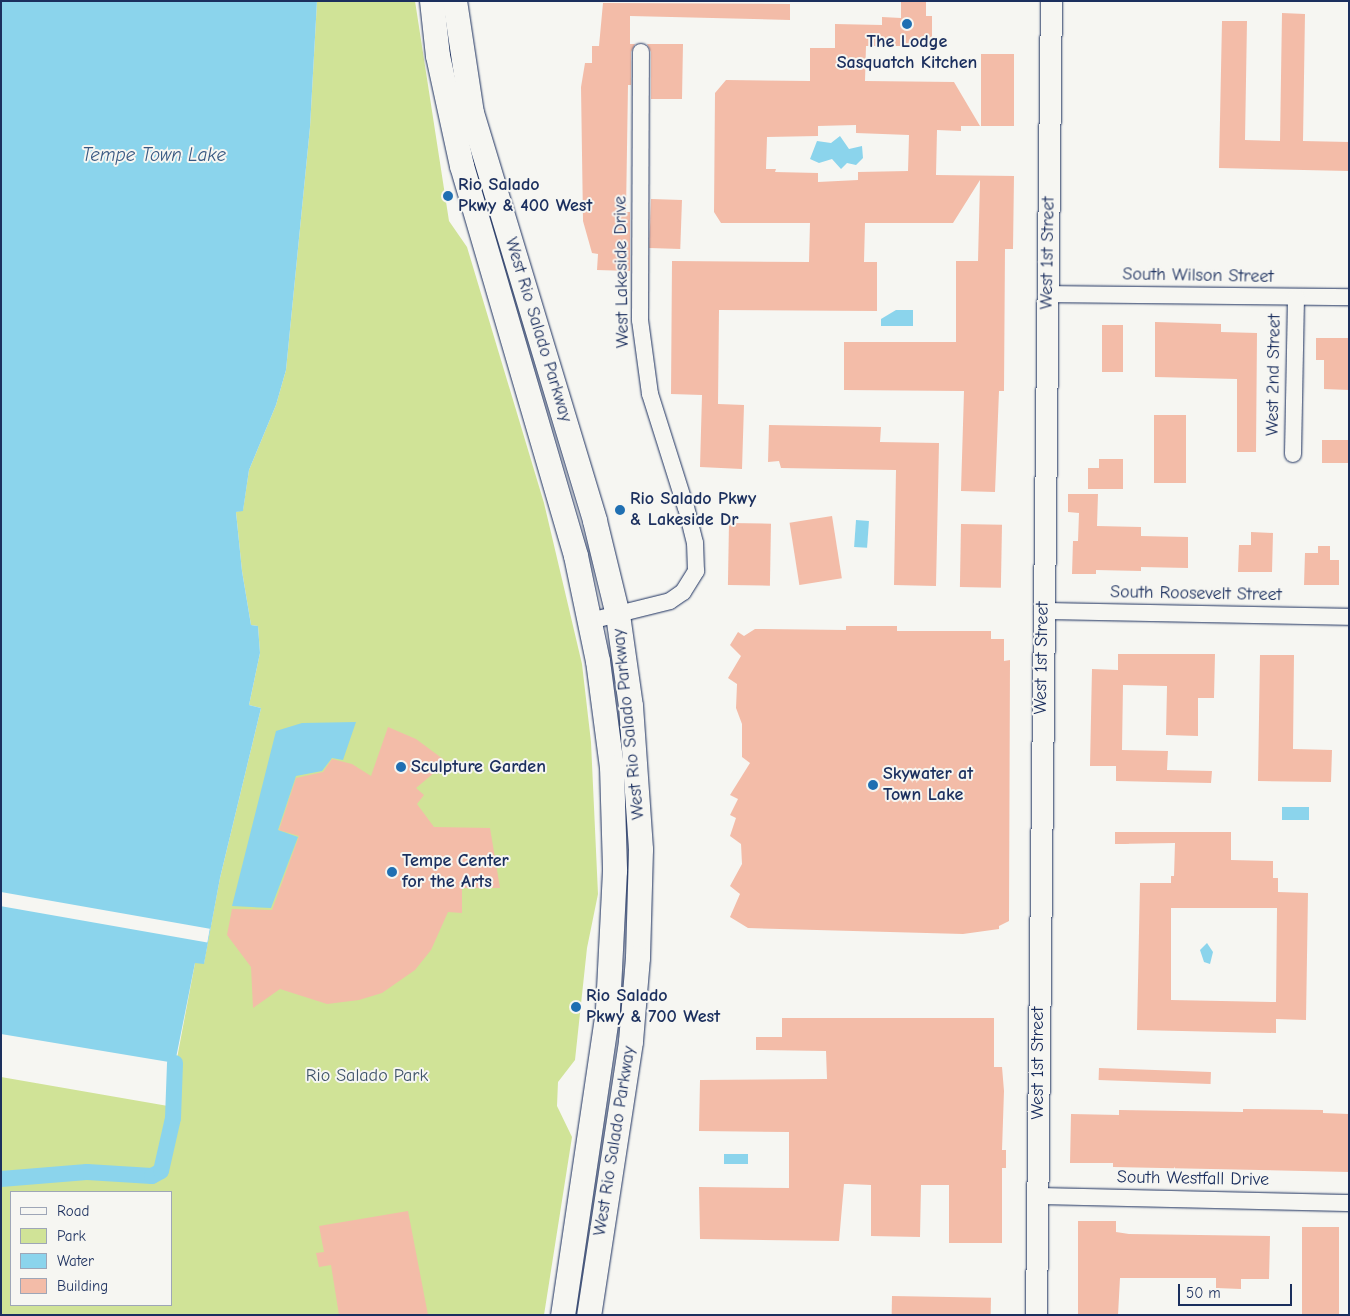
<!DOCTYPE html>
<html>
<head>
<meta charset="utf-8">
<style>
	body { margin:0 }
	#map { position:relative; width:1350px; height:1316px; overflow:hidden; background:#f6f6f2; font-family:"Comic Neue",sans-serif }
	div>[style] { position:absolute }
	.green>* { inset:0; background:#d0e397 }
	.water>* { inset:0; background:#8bd4ec; transform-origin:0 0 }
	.pier>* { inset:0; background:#f6f6f2; transform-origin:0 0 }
	.canal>* { height:16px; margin:-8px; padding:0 8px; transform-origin:8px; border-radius:8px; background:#8bd4ec }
	.building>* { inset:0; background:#f3bca8; transform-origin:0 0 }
	.roads { filter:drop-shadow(0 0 1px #1b2f5e) drop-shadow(0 0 1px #1b2f5e) }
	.minor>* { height:16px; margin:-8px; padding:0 8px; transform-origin:8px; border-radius:8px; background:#f6f6f2 }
	.tertiary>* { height:21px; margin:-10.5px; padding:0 10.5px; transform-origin:10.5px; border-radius:10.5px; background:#f6f6f2 }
	.secondary>* { height:24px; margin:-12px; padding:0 12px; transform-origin:12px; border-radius:12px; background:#f6f6f2 }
	.dots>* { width:14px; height:14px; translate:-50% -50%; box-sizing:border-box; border:2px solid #f6f6f2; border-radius:50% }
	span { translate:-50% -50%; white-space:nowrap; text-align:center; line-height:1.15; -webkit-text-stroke:4px #f6f6f2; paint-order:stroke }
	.poi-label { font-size:18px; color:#1b2f5e; font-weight:700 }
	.left { translate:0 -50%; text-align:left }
	.street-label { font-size:18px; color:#1b2f5e }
	.park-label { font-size:18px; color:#3f5369 }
	.water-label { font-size:19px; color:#375882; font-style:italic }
	.frame { position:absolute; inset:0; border:2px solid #1b2f5e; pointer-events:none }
	.legend { position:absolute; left:10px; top:1191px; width:162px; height:115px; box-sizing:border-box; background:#f6f6f2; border:1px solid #9ea6b7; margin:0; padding:6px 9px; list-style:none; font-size:15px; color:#1b2f5e }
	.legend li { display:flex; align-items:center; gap:10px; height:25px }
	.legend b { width:25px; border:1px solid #9ea6b7 }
	.scale { position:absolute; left:1178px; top:1284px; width:114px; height:22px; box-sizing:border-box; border:2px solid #1b2f5e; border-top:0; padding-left:6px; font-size:15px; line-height:18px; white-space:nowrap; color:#1b2f5e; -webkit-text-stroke:4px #f6f6f2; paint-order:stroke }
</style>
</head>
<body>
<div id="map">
	<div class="green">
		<i style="clip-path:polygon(evenodd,317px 1px,415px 1px,449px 221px,467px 247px,544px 503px,582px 664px,591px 742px,598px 894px,587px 948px,575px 1060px,558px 1082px,557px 1106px,572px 1137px,544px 1315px,1px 1315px,1px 1077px,168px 1106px,195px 963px,204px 963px,220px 878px,261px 708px,249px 705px,260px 653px,258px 626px,251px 625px,242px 571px,236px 512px,243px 510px,249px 470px,276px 405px,286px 370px,310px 127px,317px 1px,11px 1192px,171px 1192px,171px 1305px,11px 1305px,11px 1192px)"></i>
	</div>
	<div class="water">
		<i style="clip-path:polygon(1px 1px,317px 1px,310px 127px,286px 370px,276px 405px,249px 470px,243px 511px,236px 512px,242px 571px,251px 625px,258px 626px,260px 653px,249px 705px,261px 708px,220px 878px,204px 964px,195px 963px,175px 1063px,1px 1034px)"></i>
		<i style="clip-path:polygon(840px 136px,849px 149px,862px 146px,863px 158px,856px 165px,847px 163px,841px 169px,832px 159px,819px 163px,810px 159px,817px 141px,831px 143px)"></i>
		<i style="clip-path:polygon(896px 310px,913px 310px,913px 326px,881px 326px,881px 319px)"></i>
		<i style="left:856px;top:520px;width:13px;height:27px;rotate:4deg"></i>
		<i style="clip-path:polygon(356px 722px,343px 760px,332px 758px,322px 771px,296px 776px,278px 830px,298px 837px,271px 908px,232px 906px,276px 731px,302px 723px)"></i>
		<i style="left:1282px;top:807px;width:27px;height:13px"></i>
		<i style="clip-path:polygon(1207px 943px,1213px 952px,1210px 964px,1204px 962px,1200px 950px)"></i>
		<i style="left:724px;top:1154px;width:24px;height:10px"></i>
	</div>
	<div class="pier">
		<i style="left:1px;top:892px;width:212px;height:14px;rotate:10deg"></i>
	</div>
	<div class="canal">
		<i style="left:1px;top:1179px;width:86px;rotate:-4.7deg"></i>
		<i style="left:87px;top:1172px;width:65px;rotate:3.5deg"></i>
		<i style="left:152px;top:1176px;width:10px;rotate:-29deg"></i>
		<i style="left:161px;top:1171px;width:54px;rotate:-77.2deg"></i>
		<i style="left:173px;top:1118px;width:55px;rotate:-87.9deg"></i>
	</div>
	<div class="building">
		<i style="clip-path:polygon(evenodd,901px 2px,926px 2px,926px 16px,932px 16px,932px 46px,866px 46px,865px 81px,954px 82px,980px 126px,961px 126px,961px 131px,937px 130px,936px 175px,1014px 176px,1013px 249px,1005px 249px,1004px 391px,999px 391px,995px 492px,961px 491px,964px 391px,844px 390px,844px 342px,956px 342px,956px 261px,978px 261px,980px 180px,953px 223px,865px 223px,864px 262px,877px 262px,877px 311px,719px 310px,718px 404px,744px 405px,742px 469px,700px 467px,702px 395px,671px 394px,672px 261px,809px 262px,810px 223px,721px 223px,714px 212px,715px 93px,726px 80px,810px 81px,810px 48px,835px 48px,835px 24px,882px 25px,882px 17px,901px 18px,901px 2px,856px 125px,856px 133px,909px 135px,908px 171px,858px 172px,858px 180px,818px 182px,818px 173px,775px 172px,776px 169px,766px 169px,767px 137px,818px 136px,818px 126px,856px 125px)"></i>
		<i style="clip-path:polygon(603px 3px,790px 4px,790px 20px,630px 16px,630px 44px,635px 44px,631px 52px,631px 85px,628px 85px,626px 212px,630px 212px,630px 271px,597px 270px,598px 254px,592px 253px,583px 221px,581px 87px,585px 63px,592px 63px,592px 46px,599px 46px)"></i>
		<i style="clip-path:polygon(1282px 13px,1305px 14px,1303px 141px,1349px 142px,1349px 171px,1219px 168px,1222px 21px,1247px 21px,1245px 140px,1280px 141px)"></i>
		<i style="clip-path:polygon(647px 44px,683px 44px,682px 99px,651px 99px,651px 52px)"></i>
		<i style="left:981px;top:54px;width:33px;height:72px"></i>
		<i style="left:651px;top:199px;width:31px;height:49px;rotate:2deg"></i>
		<i style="clip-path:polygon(1155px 322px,1221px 324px,1221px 332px,1257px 333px,1256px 452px,1237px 452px,1237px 379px,1155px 377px)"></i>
		<i style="left:1102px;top:325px;width:21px;height:47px"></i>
		<i style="clip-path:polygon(1316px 338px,1349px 338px,1349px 390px,1324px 389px,1324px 360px,1316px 360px)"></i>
		<i style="left:1154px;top:415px;width:32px;height:68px"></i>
		<i style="clip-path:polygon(769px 425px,881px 427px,880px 442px,939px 443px,936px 586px,894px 585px,896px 470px,781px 468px,779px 461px,768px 462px)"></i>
		<i style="left:1322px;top:440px;width:27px;height:23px"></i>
		<i style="clip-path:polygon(1099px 459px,1123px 459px,1123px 489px,1088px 489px,1088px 468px,1099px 468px)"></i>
		<i style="clip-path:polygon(1068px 494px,1098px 494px,1097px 526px,1141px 527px,1141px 536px,1188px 537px,1188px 568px,1141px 567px,1141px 571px,1096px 570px,1096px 574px,1072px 574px,1073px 541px,1078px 541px,1079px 513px,1068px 512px)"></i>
		<i style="left:832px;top:516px;width:63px;height:43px;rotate:81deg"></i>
		<i style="left:729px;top:523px;width:42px;height:62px;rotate:1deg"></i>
		<i style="left:961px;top:524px;width:41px;height:63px;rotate:1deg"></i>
		<i style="clip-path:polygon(1251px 532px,1273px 533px,1272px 572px,1238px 572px,1239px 545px,1251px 545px)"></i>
		<i style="clip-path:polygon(1318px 546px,1330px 546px,1330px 560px,1339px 560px,1339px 585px,1304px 585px,1305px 553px,1318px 553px)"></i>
		<i style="clip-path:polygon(846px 626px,897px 626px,897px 631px,991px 631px,991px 639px,1004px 639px,1004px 661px,1010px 660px,1009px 921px,999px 926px,999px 929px,963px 934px,748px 928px,730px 917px,740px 894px,730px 886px,742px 864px,741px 844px,730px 836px,736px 818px,730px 815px,738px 799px,730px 795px,750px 763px,742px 757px,742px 724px,736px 708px,737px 684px,728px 678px,741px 656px,730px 645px,738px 632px,744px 636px,755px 629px,846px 630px)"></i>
		<i style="clip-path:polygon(1118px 654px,1215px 654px,1214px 698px,1198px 698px,1198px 736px,1166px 735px,1167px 686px,1123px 685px,1122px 750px,1168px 751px,1167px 770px,1212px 771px,1211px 783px,1116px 781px,1116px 766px,1090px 766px,1092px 669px,1118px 670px)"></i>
		<i style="clip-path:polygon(1260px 655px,1294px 655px,1293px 749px,1332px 750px,1331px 782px,1258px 781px)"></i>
		<i style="clip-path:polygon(388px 727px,416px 739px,447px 762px,416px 788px,424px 795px,417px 804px,434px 827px,490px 828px,500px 888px,462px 888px,462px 913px,448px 912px,431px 950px,415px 970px,382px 993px,359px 1000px,327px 1004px,280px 989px,253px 1008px,251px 967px,227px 935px,232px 909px,272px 910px,299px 836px,279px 830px,296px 778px,323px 772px,332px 759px,352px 764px,371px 776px)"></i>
		<i style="clip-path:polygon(evenodd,1115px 832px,1231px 832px,1231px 860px,1273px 861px,1273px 878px,1278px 878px,1278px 892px,1308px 893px,1306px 1020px,1276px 1019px,1276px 1033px,1137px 1030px,1140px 883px,1171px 883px,1171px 876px,1174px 876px,1175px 843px,1115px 844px,1115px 832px,1171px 908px,1277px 908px,1276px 1002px,1171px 1000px,1171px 908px)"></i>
		<i style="clip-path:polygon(782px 1018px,994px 1018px,994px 1067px,1002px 1067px,1004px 1091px,1002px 1150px,1006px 1150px,1006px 1168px,1002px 1168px,1002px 1243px,949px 1243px,949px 1185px,921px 1185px,920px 1237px,871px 1236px,871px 1185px,848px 1184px,844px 1184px,839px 1241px,700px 1239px,699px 1187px,789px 1188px,789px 1132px,699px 1131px,700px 1080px,827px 1079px,826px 1051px,756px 1050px,756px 1037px,782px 1037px)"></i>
		<i style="left:1099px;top:1068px;width:112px;height:12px;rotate:2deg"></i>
		<i style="clip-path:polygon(1243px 1109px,1323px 1110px,1323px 1113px,1349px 1114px,1349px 1172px,1113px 1167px,1113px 1163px,1070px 1163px,1071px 1114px,1119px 1115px,1119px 1110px,1243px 1112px)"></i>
		<i style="clip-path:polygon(408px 1211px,428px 1315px,339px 1315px,331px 1265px,319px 1267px,316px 1253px,324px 1252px,319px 1226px)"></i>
		<i style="clip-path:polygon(1078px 1221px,1116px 1221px,1116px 1232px,1129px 1234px,1270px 1236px,1269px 1279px,1241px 1279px,1241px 1289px,1216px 1288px,1216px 1278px,1120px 1278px,1118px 1315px,1078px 1315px)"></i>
		<i style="left:1302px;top:1227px;width:37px;height:88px"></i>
		<i style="left:892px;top:1296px;width:99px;height:19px;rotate:1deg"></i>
	</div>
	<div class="roads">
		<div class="minor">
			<i style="left:1048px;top:294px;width:301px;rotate:0.6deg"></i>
			<i style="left:1293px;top:454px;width:157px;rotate:-88.9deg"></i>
			<i style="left:1042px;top:611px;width:307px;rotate:1.1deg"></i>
			<i style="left:590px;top:621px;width:82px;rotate:-14deg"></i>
			<i style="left:670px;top:601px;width:16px;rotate:-35deg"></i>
			<i style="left:683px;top:592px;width:25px;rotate:-58deg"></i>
			<i style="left:696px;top:571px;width:28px;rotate:-92deg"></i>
			<i style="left:695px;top:543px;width:36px;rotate:-104deg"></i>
			<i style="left:686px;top:508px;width:120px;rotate:-107.5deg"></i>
			<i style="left:650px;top:394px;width:75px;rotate:-97.7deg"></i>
			<i style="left:640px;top:320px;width:268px;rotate:-89.8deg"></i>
			<i style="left:1037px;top:1196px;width:312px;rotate:1.3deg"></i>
		</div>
		<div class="tertiary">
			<i style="left:1036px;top:1315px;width:1314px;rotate:-89.35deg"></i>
		</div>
		<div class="secondary">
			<i style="left:432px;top:1px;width:55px;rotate:83.8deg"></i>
			<i style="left:438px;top:56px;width:113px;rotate:77.7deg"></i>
			<i style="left:462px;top:166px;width:406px;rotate:73.7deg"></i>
			<i style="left:576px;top:556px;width:107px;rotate:78.2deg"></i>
			<i style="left:598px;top:661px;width:107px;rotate:82.5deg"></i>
			<i style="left:612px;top:767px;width:104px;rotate:88.3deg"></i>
			<i style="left:615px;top:871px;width:140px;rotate:92.9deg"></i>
			<i style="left:608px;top:1011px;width:307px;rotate:98.4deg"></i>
			<i style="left:455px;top:1px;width:113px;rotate:81.4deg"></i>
			<i style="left:472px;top:113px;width:426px;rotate:73.2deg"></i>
			<i style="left:595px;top:521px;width:97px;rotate:76.3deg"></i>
			<i style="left:618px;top:615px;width:92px;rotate:81.9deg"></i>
			<i style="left:631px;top:706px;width:144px;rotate:86deg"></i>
			<i style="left:641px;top:850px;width:108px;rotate:91.6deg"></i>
			<i style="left:638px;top:958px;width:84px;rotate:94.8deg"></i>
			<i style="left:631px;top:1042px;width:276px;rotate:98.7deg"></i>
		</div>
	</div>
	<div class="dots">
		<i style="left:907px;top:24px;background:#1f6fb2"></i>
		<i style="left:448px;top:196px;background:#1f6fb2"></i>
		<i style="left:620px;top:510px;background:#1f6fb2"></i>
		<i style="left:401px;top:767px;background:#1f6fb2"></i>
		<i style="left:873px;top:785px;background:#1f6fb2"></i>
		<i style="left:392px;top:872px;background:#1f6fb2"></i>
		<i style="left:576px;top:1007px;background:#1f6fb2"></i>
	</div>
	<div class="poi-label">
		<span style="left:907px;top:53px">The Lodge<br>Sasquatch Kitchen</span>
		<span class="left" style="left:458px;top:196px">Rio Salado<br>Pkwy &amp; 400 West</span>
		<span class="left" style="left:630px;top:510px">Rio Salado Pkwy<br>&amp; Lakeside Dr</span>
		<span class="left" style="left:411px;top:767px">Sculpture Garden</span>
		<span class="left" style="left:883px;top:785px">Skywater at<br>Town Lake</span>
		<span class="left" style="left:402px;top:872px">Tempe Center<br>for the Arts</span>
		<span class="left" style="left:586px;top:1007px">Rio Salado<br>Pkwy &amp; 700 West</span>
	</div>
	<div class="street-label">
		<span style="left:1048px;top:253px;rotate:-89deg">West 1st Street</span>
		<span style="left:622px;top:272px;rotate:-91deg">West Lakeside Drive</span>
		<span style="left:1198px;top:276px;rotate:1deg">South Wilson Street</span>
		<span style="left:538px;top:330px;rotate:73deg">West Rio Salado Parkway</span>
		<span style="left:1274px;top:375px;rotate:-89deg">West 2nd Street</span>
		<span style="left:1196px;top:594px;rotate:1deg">South Roosevelt Street</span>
		<span style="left:1042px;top:658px;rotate:-89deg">West 1st Street</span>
		<span style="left:629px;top:724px;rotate:-96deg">West Rio Salado Parkway</span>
		<span style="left:1038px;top:1063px;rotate:-90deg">West 1st Street</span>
		<span style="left:615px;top:1141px;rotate:-81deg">West Rio Salado Parkway</span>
		<span style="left:1193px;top:1179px;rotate:1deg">South Westfall Drive</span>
	</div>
	<div class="park-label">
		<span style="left:367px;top:1076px">Rio Salado Park</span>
	</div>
	<div class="water-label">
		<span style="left:154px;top:156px">Tempe Town Lake</span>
	</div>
	<div class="frame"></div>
	<ul class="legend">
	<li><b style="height:6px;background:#f6f6f2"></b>Road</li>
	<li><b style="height:14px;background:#d0e397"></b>Park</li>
	<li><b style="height:14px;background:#8bd4ec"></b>Water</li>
	<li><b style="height:14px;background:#f3bca8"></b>Building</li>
	</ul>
	<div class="scale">50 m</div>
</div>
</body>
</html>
